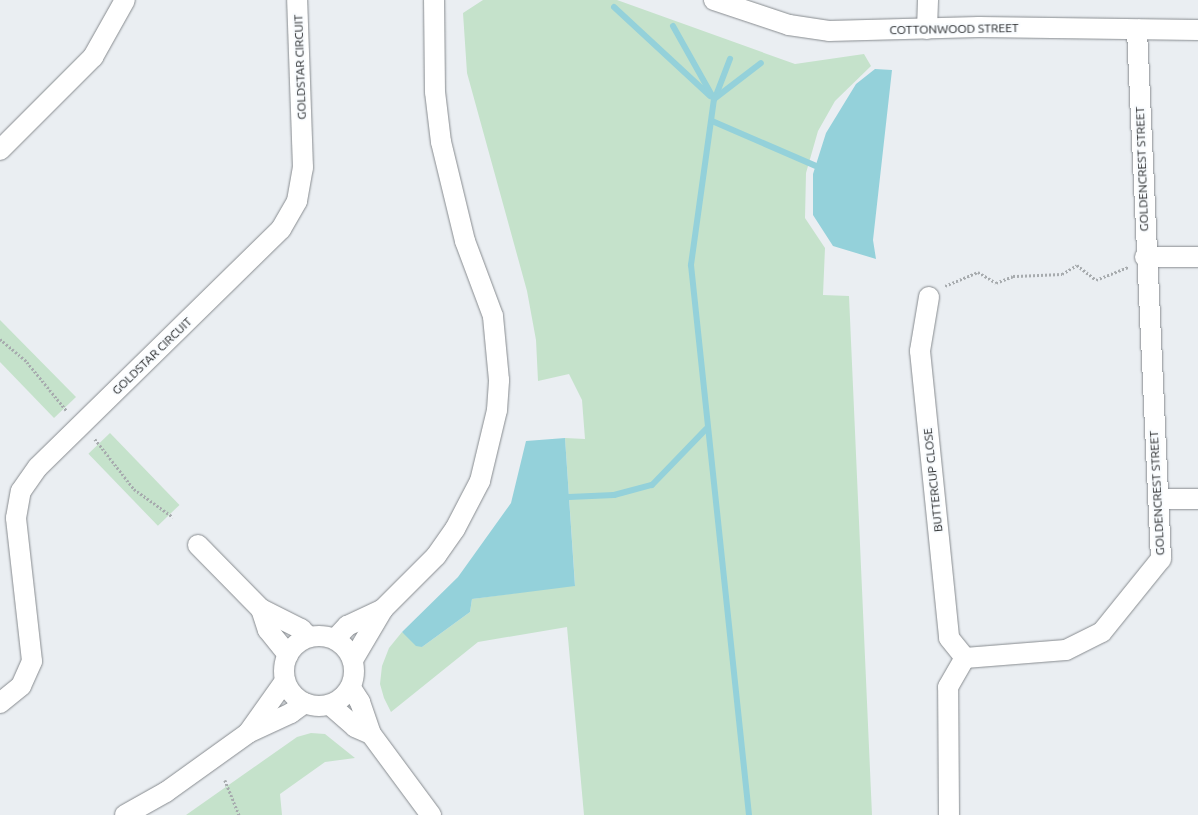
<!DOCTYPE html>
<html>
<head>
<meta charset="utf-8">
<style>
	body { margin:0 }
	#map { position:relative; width:1198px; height:815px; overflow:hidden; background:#eaeef2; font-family:Ubuntu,sans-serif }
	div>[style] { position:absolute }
	.green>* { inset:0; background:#c5e2cb; transform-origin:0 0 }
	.water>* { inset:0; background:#94d1da }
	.stream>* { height:6px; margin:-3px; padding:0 3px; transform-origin:3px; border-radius:3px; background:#94d1da }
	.path>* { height:2.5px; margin-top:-1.25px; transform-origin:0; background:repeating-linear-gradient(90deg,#a7abae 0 2px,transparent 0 4px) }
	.roads { filter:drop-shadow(0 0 1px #878b8f) drop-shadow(0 0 1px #878b8f) }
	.street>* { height:20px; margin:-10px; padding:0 10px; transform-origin:10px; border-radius:10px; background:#fff }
	.street>.ring { margin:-10px; padding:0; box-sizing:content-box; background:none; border:20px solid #fff; border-radius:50% }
	span { translate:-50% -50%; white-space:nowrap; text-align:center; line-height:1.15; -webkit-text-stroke:3.5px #f8fbfe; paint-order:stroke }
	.street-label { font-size:12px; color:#212324 }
</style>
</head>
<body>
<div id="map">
	<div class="green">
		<i style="clip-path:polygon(483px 0,617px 0,795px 64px,864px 54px,871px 66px,835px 101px,818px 131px,806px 173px,805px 218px,825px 248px,823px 295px,849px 296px,872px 815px,584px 815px,567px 627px,478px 642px,391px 712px,384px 698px,380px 684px,382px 666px,389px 648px,402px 632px,422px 647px,470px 612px,472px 599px,575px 585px,565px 438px,585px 439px,582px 400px,569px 374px,538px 381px,536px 340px,527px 291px,467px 73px,463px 13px)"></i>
		<i style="clip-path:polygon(0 320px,76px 397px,54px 418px,0 362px)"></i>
		<i style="left:110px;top:433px;width:100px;height:30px;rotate:46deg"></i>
		<i style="clip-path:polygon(311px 733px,325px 734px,355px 758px,325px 762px,280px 794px,282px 815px,186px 815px,297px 737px)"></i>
	</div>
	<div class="water">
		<i style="clip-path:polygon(875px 69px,892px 70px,873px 240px,876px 259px,833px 246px,813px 215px,813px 174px,826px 133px,856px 84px)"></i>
		<i style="clip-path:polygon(565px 438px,575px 586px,472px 599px,470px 612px,422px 647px,416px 646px,402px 632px,458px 577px,511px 503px,526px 441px)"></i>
	</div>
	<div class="stream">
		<i style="left:614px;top:7px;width:131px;rotate:42.8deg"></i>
		<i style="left:673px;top:26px;width:84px;rotate:60.7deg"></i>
		<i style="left:714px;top:99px;width:168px;rotate:97.9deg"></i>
		<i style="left:691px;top:265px;width:553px;rotate:83.98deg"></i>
		<i style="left:715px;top:98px;width:42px;rotate:-69deg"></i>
		<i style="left:714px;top:99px;width:59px;rotate:-37.5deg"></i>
		<i style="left:712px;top:121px;width:113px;rotate:23.4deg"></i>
		<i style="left:569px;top:497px;width:45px;rotate:-2.5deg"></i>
		<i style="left:614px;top:495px;width:39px;rotate:-15deg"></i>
		<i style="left:652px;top:485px;width:78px;rotate:-46deg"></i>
	</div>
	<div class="path">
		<i style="left:945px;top:286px;width:36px;rotate:-23deg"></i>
		<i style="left:978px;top:272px;width:21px;rotate:31deg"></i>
		<i style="left:996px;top:283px;width:18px;rotate:-22deg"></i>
		<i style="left:1013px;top:276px;width:49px;rotate:-2.3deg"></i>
		<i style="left:1062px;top:274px;width:17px;rotate:-31deg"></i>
		<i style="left:1077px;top:265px;width:24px;rotate:38deg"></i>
		<i style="left:1096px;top:280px;width:35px;rotate:-22deg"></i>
		<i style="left:0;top:339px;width:35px;rotate:40deg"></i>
		<i style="left:27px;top:362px;width:63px;rotate:50.8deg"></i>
		<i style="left:95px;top:439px;width:63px;rotate:52deg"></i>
		<i style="left:134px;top:489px;width:48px;rotate:35.7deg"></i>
		<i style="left:225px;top:780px;width:38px;rotate:68deg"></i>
	</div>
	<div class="roads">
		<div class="street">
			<i style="left:714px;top:0;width:79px;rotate:18.4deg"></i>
			<i style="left:789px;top:25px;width:40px;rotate:8.5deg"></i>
			<i style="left:829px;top:31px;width:150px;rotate:-1.5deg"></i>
			<i style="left:979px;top:27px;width:219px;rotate:0.8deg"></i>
			<i style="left:927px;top:29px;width:29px;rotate:-88deg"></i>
			<i style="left:0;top:150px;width:132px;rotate:-45deg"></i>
			<i style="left:93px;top:57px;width:65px;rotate:-60.7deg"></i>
			<i style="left:1145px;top:257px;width:53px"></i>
			<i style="left:929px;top:297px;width:55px;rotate:99.5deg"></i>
			<i style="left:920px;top:351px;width:288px;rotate:84.2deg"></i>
			<i style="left:949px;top:638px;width:26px;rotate:51deg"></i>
			<i style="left:1158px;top:499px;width:40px"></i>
			<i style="left:198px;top:545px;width:90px;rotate:45.5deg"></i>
			<i style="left:261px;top:609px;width:45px;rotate:26.6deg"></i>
			<i style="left:301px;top:629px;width:11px;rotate:45deg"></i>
			<i style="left:261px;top:609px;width:22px;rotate:72deg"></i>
			<i style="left:268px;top:630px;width:32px;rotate:51deg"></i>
			<i class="ring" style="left:284px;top:636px;width:50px;height:50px"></i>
			<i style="left:335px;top:639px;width:18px;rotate:-47deg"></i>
			<i style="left:347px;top:626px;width:40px;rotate:-25deg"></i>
			<i style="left:383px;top:609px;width:75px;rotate:-45deg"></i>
			<i style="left:436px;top:556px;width:33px;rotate:-55deg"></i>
			<i style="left:455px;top:529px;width:54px;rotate:-62.5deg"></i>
			<i style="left:480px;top:481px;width:73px;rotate:-76.5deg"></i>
			<i style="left:497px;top:410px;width:30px;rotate:-86deg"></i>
			<i style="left:499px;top:380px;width:64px;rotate:-95.4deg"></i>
			<i style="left:493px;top:316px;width:80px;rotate:-110.5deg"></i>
			<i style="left:465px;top:241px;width:102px;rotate:-103.6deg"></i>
			<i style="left:441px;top:142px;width:50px;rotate:-96.8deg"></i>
			<i style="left:435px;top:92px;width:92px;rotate:-90.6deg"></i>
			<i style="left:353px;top:660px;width:59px;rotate:-59.5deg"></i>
			<i style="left:351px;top:688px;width:17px;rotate:57deg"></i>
			<i style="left:360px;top:702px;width:34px;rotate:71deg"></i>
			<i style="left:371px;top:734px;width:101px;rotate:53.5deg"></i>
			<i style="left:0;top:703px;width:27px;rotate:-39deg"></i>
			<i style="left:21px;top:686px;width:27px;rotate:-66deg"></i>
			<i style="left:32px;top:661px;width:144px;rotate:-96.4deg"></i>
			<i style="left:16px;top:518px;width:27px;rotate:-80deg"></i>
			<i style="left:21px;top:491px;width:29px;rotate:-55deg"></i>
			<i style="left:38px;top:467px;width:340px;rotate:-44.4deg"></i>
			<i style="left:281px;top:229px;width:32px;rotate:-60deg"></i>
			<i style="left:297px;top:201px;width:34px;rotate:-80deg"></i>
			<i style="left:303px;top:168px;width:168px;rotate:-92deg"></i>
			<i style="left:330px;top:705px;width:33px;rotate:41deg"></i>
			<i style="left:355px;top:727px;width:17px;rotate:24deg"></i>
			<i style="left:248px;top:733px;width:64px;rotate:-54.6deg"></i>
			<i style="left:125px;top:815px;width:47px;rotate:-29.3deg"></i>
			<i style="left:166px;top:792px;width:101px;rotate:-35.7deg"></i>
			<i style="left:248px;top:733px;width:47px;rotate:-24.9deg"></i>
			<i style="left:291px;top:713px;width:17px;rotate:-36deg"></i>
			<i style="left:949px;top:815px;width:128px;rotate:-90.4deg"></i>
			<i style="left:948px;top:687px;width:34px;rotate:-60deg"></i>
			<i style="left:965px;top:658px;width:101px;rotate:-4.5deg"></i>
			<i style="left:1066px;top:650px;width:40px;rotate:-26.6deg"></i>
			<i style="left:1102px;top:632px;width:94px;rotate:-51.1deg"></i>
			<i style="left:1161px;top:559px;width:530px;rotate:-92.6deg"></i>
		</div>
	</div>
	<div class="street-label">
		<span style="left:954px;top:29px;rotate:-1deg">COTTONWOOD STREET</span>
		<span style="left:300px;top:67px;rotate:-92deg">GOLDSTAR CIRCUIT</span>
		<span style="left:1142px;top:169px;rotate:-92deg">GOLDENCREST STREET</span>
		<span style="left:152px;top:356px;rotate:-44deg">GOLDSTAR CIRCUIT</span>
		<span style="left:933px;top:480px;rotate:-96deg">BUTTERCUP CLOSE</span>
		<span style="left:1157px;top:493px;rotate:-93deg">GOLDENCREST STREET</span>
	</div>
</div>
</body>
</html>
